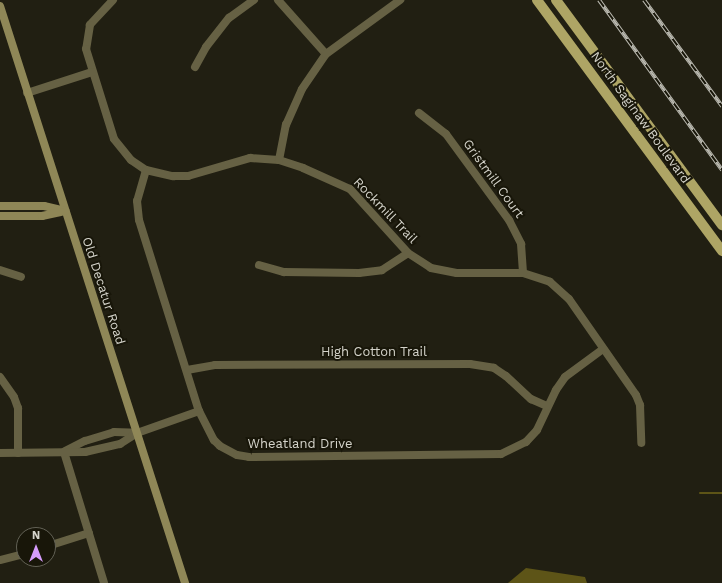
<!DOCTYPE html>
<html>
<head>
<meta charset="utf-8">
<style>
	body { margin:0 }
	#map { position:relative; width:722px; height:583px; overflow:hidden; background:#211f12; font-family:"Work Sans",sans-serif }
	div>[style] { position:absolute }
	.water>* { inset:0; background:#5d5417 }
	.stream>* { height:2.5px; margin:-1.25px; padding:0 1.25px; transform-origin:1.25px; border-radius:1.25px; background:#5d5417 }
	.street>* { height:8px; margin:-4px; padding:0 4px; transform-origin:4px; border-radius:4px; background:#666144 }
	.secondary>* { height:8px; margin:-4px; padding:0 4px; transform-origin:4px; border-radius:4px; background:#8f8757 }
	.primary>* { height:10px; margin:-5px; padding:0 5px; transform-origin:5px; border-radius:5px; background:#aea565 }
	.rail>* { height:4px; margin-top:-2px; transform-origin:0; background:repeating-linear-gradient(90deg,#181609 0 8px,#bab9b0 0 16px); box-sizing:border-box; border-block:1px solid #bab9b0 }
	span { translate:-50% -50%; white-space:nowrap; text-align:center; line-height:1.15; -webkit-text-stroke:4px #181609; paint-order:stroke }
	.street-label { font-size:13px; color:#d4d3ca }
	.north { position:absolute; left:16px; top:527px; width:40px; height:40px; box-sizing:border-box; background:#181609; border:1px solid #636256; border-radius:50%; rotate:0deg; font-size:11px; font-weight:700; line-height:16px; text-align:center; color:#d4d3ca }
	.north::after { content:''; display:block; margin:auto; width:14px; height:18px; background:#d59cfb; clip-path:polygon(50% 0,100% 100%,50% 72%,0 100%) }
</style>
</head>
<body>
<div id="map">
	<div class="water">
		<i style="clip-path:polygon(526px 568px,585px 577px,587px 583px,508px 583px)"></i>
	</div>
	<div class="stream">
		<i style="left:700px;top:493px;width:22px"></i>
	</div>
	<div class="street">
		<i style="left:113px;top:0;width:34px;rotate:133deg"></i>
		<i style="left:90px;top:25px;width:24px;rotate:99deg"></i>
		<i style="left:86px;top:49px;width:94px;rotate:72.7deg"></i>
		<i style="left:114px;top:139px;width:27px;rotate:51deg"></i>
		<i style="left:131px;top:160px;width:18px;rotate:34deg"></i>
		<i style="left:146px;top:170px;width:28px;rotate:13deg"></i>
		<i style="left:173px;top:176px;width:15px"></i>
		<i style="left:188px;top:176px;width:65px;rotate:-16.2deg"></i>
		<i style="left:250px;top:158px;width:29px;rotate:4deg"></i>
		<i style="left:279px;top:160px;width:25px;rotate:18deg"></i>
		<i style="left:303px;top:168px;width:51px;rotate:24.1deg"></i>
		<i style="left:350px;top:189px;width:86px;rotate:47.8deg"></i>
		<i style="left:408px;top:253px;width:27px;rotate:33deg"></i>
		<i style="left:431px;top:268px;width:26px;rotate:11deg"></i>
		<i style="left:457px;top:273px;width:66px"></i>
		<i style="left:523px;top:273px;width:28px;rotate:18deg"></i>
		<i style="left:550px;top:282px;width:25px;rotate:42deg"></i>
		<i style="left:569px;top:299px;width:117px;rotate:55.1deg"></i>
		<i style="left:636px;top:395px;width:11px;rotate:68deg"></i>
		<i style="left:640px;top:405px;width:38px;rotate:88deg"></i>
		<i style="left:278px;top:0;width:72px;rotate:48.4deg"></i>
		<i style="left:195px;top:67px;width:23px;rotate:-61deg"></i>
		<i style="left:206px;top:47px;width:37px;rotate:-52deg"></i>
		<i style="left:229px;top:18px;width:31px;rotate:-36deg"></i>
		<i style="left:27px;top:93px;width:68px;rotate:-17.9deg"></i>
		<i style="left:419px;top:113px;width:34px;rotate:38deg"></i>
		<i style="left:446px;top:134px;width:107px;rotate:53.8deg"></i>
		<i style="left:509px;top:220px;width:27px;rotate:63deg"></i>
		<i style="left:521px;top:244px;width:29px;rotate:86deg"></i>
		<i style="left:279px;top:160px;width:36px;rotate:-79deg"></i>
		<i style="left:286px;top:125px;width:39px;rotate:-66deg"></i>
		<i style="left:302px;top:89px;width:42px;rotate:-55.6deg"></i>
		<i style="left:326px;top:54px;width:92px;rotate:-36.1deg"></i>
		<i style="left:146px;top:170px;width:32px;rotate:106deg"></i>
		<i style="left:137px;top:201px;width:19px;rotate:84deg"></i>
		<i style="left:139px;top:220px;width:200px;rotate:72.6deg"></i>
		<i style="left:199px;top:411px;width:33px;rotate:63deg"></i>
		<i style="left:214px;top:440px;width:8px;rotate:45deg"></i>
		<i style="left:220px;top:446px;width:19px;rotate:28deg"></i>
		<i style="left:237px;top:455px;width:12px;rotate:9deg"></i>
		<i style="left:249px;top:457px;width:252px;rotate:-0.7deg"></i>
		<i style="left:501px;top:454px;width:28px;rotate:-26deg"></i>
		<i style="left:526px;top:442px;width:16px;rotate:-47deg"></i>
		<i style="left:537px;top:430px;width:44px;rotate:-64.6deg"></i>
		<i style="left:556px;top:390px;width:16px;rotate:-55deg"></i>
		<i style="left:565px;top:377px;width:47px;rotate:-36.4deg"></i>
		<i style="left:259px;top:265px;width:26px;rotate:16deg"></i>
		<i style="left:284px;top:272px;width:75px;rotate:0.8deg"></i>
		<i style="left:359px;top:273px;width:23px;rotate:-7deg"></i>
		<i style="left:382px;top:270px;width:31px;rotate:-33deg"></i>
		<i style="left:0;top:270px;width:22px;rotate:18deg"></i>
		<i style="left:187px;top:370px;width:28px;rotate:-10deg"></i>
		<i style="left:215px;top:365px;width:255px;rotate:-0.2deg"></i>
		<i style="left:470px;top:364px;width:24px;rotate:9deg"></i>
		<i style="left:494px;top:368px;width:14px;rotate:34deg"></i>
		<i style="left:506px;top:376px;width:34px;rotate:43deg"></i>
		<i style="left:531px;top:399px;width:17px;rotate:24deg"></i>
		<i style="left:0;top:377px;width:24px;rotate:55deg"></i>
		<i style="left:14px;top:397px;width:12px;rotate:70deg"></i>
		<i style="left:18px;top:408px;width:45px;rotate:90deg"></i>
		<i style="left:65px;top:451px;width:22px;rotate:-27deg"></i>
		<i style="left:85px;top:441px;width:30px;rotate:-17deg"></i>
		<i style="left:114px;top:432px;width:23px;rotate:2deg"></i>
		<i style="left:64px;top:452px;width:137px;rotate:73deg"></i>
		<i style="left:0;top:453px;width:85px;rotate:-0.7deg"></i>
		<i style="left:85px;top:452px;width:36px;rotate:-13deg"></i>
		<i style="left:120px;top:444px;width:20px;rotate:-33deg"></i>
		<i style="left:137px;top:433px;width:66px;rotate:-19.5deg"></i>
		<i style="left:48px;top:546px;width:43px;rotate:-17.6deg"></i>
		<i style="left:0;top:560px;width:25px;rotate:-14deg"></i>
	</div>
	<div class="secondary">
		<i style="left:0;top:6px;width:606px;rotate:72.22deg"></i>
		<i style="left:0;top:206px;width:44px"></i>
		<i style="left:44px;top:206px;width:22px;rotate:13deg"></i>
		<i style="left:0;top:216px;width:42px"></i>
		<i style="left:42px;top:216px;width:19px;rotate:-12deg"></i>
	</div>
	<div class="primary">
		<i style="left:537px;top:0;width:312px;rotate:53.6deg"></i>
		<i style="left:556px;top:0;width:280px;rotate:53.6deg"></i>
	</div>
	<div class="rail">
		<i style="left:599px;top:0;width:210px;rotate:54.1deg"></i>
		<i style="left:644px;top:0;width:132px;rotate:53.7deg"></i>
	</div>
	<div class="street-label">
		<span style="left:640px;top:118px;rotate:54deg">North Saginaw Boulevard</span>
		<span style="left:493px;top:179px;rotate:54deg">Gristmill Court</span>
		<span style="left:385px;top:211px;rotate:46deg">Rockmill Trail</span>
		<span style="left:103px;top:291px;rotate:72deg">Old Decatur Road</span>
		<span style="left:374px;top:352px">High Cotton Trail</span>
		<span style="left:300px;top:444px">Wheatland Drive</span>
	</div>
	<div class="north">N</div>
</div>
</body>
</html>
